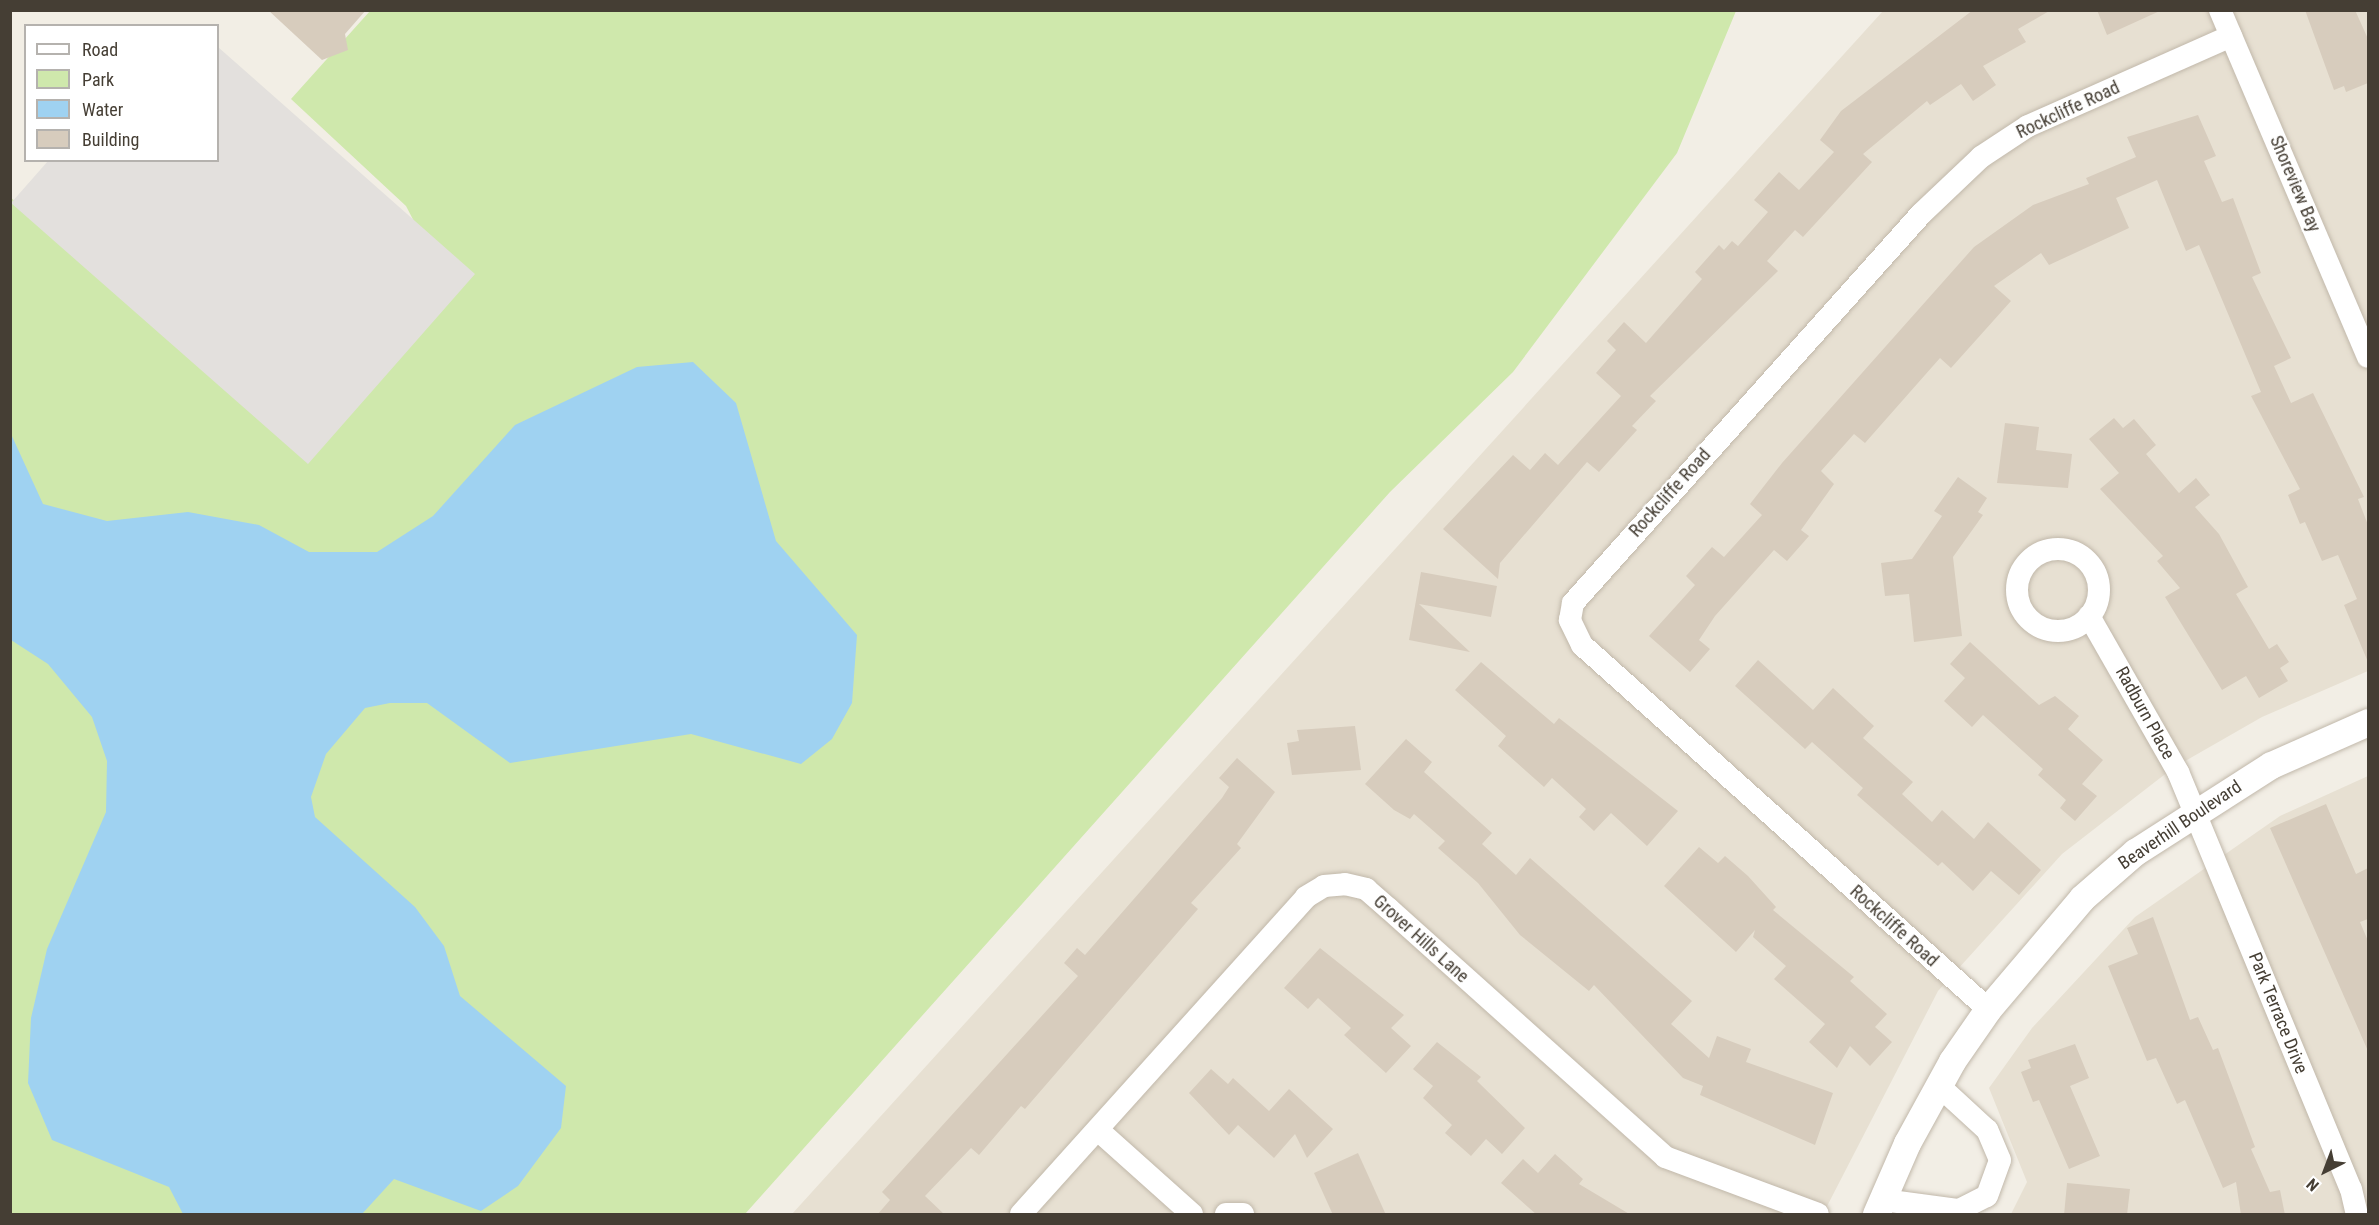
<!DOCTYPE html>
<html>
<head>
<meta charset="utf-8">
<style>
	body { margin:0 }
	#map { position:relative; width:2379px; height:1225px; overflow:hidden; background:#f2eee5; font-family:"Roboto Condensed",sans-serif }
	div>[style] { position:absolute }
	.residential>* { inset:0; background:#e7e0d2 }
	.green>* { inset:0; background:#cfe8ac }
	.parking>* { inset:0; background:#e3e0dd }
	.water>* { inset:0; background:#9fd2f1 }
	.building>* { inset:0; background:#d7ccbd }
	.roads { filter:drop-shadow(0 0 2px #c1b8aa) drop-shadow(0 0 2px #c1b8aa) }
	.minor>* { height:22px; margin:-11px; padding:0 11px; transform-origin:11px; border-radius:11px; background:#fff }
	.minor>.ring { margin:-11px; padding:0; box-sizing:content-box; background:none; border:22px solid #fff; border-radius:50% }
	.tertiary>* { height:27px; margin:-13.5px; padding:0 13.5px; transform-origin:13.5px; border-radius:13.5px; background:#fff }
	span { translate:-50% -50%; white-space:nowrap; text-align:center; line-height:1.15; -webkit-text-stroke:4.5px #fff; paint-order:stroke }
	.street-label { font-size:18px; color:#453e34 }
	.frame { position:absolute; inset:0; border:12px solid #453e34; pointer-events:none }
	.legend { position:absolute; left:24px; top:24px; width:195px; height:138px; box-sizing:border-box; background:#fff; border:2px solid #b5b2ae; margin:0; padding:8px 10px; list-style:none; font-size:18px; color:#453e34 }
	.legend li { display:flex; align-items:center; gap:12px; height:30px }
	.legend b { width:30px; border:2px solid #b5b2ae }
	.north { position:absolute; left:2295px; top:1141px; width:60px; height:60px; -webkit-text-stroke:4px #fff; paint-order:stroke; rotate:222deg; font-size:16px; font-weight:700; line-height:24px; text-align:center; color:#453e34 }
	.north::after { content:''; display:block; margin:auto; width:21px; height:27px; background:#453e34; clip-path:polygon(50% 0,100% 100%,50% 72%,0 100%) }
</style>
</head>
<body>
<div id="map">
	<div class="residential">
		<i style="clip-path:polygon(1883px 11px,2368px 11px,2368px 671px,2262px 717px,2173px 768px,2062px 854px,1938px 991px,1823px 1214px,792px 1214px)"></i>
		<i style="clip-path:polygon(2368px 776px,2368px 1214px,2011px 1214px,2027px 1182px,1989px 1088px,2032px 1028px,2135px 917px,2280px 816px)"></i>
	</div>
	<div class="green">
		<i style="clip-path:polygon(370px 11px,1736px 11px,1677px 153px,1513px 372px,1390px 492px,745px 1214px,11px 1214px,10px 197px,244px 399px,419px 231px,406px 206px,291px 99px)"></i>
	</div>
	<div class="parking">
		<i style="clip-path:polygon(218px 47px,475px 274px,308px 464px,11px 203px,48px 161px,218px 160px)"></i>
	</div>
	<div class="water">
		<i style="clip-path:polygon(693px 362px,736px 403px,776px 541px,857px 635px,852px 703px,832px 739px,801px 764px,691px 734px,510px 763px,427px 703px,390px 703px,365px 708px,326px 754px,311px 797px,315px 817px,415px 907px,444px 946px,460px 996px,566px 1086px,561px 1128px,518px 1186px,481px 1211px,394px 1179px,362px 1214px,183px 1214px,169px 1187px,52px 1140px,28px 1083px,31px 1018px,47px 949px,106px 812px,107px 761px,92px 717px,48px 664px,11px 640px,11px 434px,43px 504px,107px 521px,188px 512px,259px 525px,309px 552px,377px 552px,433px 516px,515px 425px,637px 367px)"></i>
	</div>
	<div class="building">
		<i style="clip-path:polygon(268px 10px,366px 10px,345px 34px,348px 50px,322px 60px)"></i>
		<i style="clip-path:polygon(1973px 10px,2051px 10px,2018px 29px,2026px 42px,1983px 66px,1996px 85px,1973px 101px,1961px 84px,1930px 105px,1927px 101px,1863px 154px,1872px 162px,1803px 237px,1795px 230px,1767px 261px,1778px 271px,1650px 396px,1656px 401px,1632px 426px,1637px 430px,1599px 472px,1587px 462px,1500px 563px,1498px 579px,1443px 529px,1513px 455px,1530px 470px,1545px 453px,1558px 465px,1621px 396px,1596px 373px,1616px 350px,1607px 341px,1624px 322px,1646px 343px,1702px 279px,1695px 272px,1719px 245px,1724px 250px,1732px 241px,1738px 246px,1768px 212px,1754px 200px,1779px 172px,1799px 190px,1834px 152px,1820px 140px,1841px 111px)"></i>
		<i style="clip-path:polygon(2097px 10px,2162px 10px,2107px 35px)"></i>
		<i style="clip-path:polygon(2305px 10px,2355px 10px,2368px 39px,2368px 83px,2346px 92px,2344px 86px,2334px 90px)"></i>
		<i style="clip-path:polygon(2198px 115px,2216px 156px,2204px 161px,2222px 202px,2233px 198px,2261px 273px,2252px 277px,2291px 358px,2274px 366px,2291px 403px,2313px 393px,2364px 497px,2358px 499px,2368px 525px,2368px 662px,2344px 605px,2357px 599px,2338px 555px,2322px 561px,2305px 522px,2300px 524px,2288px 495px,2300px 489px,2251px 396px,2261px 392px,2199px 245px,2186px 251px,2157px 180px,2116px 198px,2129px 228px,2049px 265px,2041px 253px,1994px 286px,2011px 301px,1951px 368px,1940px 358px,1865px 443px,1854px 434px,1821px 471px,1834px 484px,1801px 530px,1809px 536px,1787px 561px,1774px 550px,1715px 616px,1699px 640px,1710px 649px,1690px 672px,1649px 636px,1695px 585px,1686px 576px,1712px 547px,1724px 557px,1762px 515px,1750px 504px,1782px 463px,1974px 247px,2033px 205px,2089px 184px,2086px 178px,2136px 157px,2127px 137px)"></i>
		<i style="clip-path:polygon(2114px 418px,2123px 428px,2134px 419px,2156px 445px,2146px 454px,2179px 493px,2196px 478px,2210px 495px,2195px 507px,2219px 534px,2248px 587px,2236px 594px,2269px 649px,2277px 644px,2289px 662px,2280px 668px,2288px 681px,2259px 698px,2246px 676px,2222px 690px,2165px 597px,2180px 588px,2157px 561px,2163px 556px,2100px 489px,2119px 473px,2089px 439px)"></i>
		<i style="clip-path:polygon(2005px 423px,2039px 427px,2036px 450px,2072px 454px,2068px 488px,1997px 483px)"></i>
		<i style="clip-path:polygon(1958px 477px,1987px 498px,1978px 512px,1983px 515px,1953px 557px,1962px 636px,1914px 642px,1909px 594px,1885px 596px,1881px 563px,1912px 559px,1942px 516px,1934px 511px)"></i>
		<i style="clip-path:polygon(1421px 572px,1497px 586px,1491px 617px,1419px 604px,1470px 652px,1409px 640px)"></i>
		<i style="clip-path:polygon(1970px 642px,2039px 705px,2055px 696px,2079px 716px,2068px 729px,2103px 760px,2082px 784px,2097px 796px,2075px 821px,2060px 808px,2066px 800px,2038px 775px,2043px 769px,1983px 715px,1972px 727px,1944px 701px,1965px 678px,1950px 664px)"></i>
		<i style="clip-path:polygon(1758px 660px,1813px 710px,1833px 688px,1874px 726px,1863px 738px,1913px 782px,1902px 794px,1932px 822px,1942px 810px,1974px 839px,1988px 822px,2041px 870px,2019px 895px,1991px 871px,1973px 891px,1942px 862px,1938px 866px,1857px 795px,1863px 788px,1812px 742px,1805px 749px,1735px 686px)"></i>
		<i style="clip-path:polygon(1481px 662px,1554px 724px,1559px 718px,1678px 811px,1647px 846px,1611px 813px,1594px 831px,1579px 817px,1586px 809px,1552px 778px,1544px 787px,1498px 746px,1506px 736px,1455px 690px)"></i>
		<i style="clip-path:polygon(1355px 726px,1361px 770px,1292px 775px,1287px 743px,1299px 741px,1297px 730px)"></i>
		<i style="clip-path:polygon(1406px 739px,1432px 762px,1424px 772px,1492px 833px,1482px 844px,1516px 875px,1530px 858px,1692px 1001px,1671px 1024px,1709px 1058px,1717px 1036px,1751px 1049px,1746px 1062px,1833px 1093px,1815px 1145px,1700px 1095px,1703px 1086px,1683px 1078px,1594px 985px,1589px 991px,1520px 935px,1478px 883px,1438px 848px,1445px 841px,1414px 814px,1410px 819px,1394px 810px,1365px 784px)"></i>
		<i style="clip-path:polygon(1237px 758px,1275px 792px,1237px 844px,1241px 848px,1191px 903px,1198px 909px,1025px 1109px,1021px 1106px,979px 1155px,971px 1148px,925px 1196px,945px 1215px,877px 1215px,890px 1200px,882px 1192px,1078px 976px,1064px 963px,1077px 948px,1085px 955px,1222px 798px,1229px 787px,1219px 778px)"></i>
		<i style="clip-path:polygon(2326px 804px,2356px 874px,2368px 868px,2368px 919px,2360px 922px,2368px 941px,2368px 1051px,2270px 828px)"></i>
		<i style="clip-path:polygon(1699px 847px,1718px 863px,1725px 856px,1748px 876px,1776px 907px,1773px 910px,1854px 977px,1850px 981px,1887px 1014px,1875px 1027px,1892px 1042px,1870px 1066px,1850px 1046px,1837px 1068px,1809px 1042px,1825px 1024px,1774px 979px,1786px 966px,1753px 937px,1755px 930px,1736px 952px,1664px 886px)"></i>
		<i style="clip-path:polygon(2153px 917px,2190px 1020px,2198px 1017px,2213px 1050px,2218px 1048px,2255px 1147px,2251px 1149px,2270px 1192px,2280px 1190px,2285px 1215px,2241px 1215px,2236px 1182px,2223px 1188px,2185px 1100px,2177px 1104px,2156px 1058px,2147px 1061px,2108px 966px,2138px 954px,2127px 928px)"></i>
		<i style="clip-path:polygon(1320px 948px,1404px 1015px,1391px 1028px,1411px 1046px,1386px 1073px,1344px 1035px,1351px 1028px,1318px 998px,1308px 1009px,1284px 988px)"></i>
		<i style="clip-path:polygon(1437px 1042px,1481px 1077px,1477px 1081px,1525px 1128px,1502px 1154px,1486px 1139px,1471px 1156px,1445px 1133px,1452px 1125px,1423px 1098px,1433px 1086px,1413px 1069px)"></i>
		<i style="clip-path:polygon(2075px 1044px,2089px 1078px,2070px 1086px,2100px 1156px,2069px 1169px,2039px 1100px,2033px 1102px,2021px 1072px,2031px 1068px,2028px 1060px)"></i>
		<i style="clip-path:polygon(1211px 1069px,1228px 1084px,1233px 1078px,1269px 1111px,1289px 1089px,1333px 1129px,1307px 1158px,1295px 1134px,1274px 1158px,1238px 1125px,1229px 1135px,1189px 1093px)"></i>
		<i style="clip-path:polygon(1358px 1153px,1386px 1215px,1333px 1215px,1314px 1173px)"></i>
		<i style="clip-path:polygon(1555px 1154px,1583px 1179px,1579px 1184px,1631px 1215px,1537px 1215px,1501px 1183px,1523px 1159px,1538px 1173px)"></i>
		<i style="clip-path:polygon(2067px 1183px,2130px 1189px,2127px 1215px,2064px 1215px)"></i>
	</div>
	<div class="roads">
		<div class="minor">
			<i style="left:2220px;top:10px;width:377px;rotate:66.9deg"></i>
			<i class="ring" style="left:2017px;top:549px;width:60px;height:60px"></i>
			<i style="left:2089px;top:616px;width:180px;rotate:60.3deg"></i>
			<i style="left:2178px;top:772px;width:451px;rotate:67.5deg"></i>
			<i style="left:2351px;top:1189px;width:26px;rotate:77deg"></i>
			<i style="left:1988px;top:1009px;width:545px;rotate:-138.12deg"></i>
			<i style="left:1582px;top:645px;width:28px;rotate:-116deg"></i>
			<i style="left:1570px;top:620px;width:17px;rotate:-80deg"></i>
			<i style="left:1573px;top:603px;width:522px;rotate:-48.18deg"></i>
			<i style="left:1921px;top:214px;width:83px;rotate:-43.5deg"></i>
			<i style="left:1981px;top:157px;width:56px;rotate:-33.4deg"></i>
			<i style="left:2028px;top:126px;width:222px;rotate:-23.9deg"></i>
			<i style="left:1098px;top:1130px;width:126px;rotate:41.8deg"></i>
			<i style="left:1883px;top:1200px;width:77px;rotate:7.5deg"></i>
			<i style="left:1959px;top:1210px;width:31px;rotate:-27deg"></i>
			<i style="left:1987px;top:1196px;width:38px;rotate:-70deg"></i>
			<i style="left:2000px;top:1160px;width:33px;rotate:-113deg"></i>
			<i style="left:1987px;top:1130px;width:67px;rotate:-137.4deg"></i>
			<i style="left:1021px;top:1214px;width:426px;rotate:-48deg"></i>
			<i style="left:1306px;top:897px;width:21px;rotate:-31deg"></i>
			<i style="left:1324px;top:886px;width:21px;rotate:-5deg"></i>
			<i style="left:1345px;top:884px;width:22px;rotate:13deg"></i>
			<i style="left:1366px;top:889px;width:30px;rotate:41deg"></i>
			<i style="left:1389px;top:909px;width:371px;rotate:41.9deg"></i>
			<i style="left:1665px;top:1157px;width:163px;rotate:20.4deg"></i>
			<i style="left:1226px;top:1214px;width:17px"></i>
		</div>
		<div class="tertiary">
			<i style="left:1876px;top:1214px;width:77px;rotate:-66.4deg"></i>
			<i style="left:1907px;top:1143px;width:94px;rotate:-61.2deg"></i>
			<i style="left:1952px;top:1061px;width:63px;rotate:-55.3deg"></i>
			<i style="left:1988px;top:1009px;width:145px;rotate:-49.7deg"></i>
			<i style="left:2082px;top:898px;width:70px;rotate:-41deg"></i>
			<i style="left:2135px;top:852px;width:161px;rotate:-32.6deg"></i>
			<i style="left:2271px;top:765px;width:106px;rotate:-23.9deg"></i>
		</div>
	</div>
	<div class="street-label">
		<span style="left:2068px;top:110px;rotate:-25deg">Rockcliffe Road</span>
		<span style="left:2295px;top:184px;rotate:67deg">Shoreview Bay</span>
		<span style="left:1670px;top:493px;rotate:-48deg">Rockcliffe Road</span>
		<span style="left:2145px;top:713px;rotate:61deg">Radburn Place</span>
		<span style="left:2180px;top:825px;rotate:-34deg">Beaverhill Boulevard</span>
		<span style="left:1894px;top:926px;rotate:42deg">Rockcliffe Road</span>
		<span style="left:1421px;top:939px;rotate:42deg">Grover Hills Lane</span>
		<span style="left:2278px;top:1013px;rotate:68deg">Park Terrace Drive</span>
	</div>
	<div class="frame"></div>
	<ul class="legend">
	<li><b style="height:8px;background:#fff"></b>Road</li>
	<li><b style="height:16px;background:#cfe8ac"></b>Park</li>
	<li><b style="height:16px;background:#9fd2f1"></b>Water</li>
	<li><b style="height:16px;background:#d7ccbd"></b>Building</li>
	</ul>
	<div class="north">N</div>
</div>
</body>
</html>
